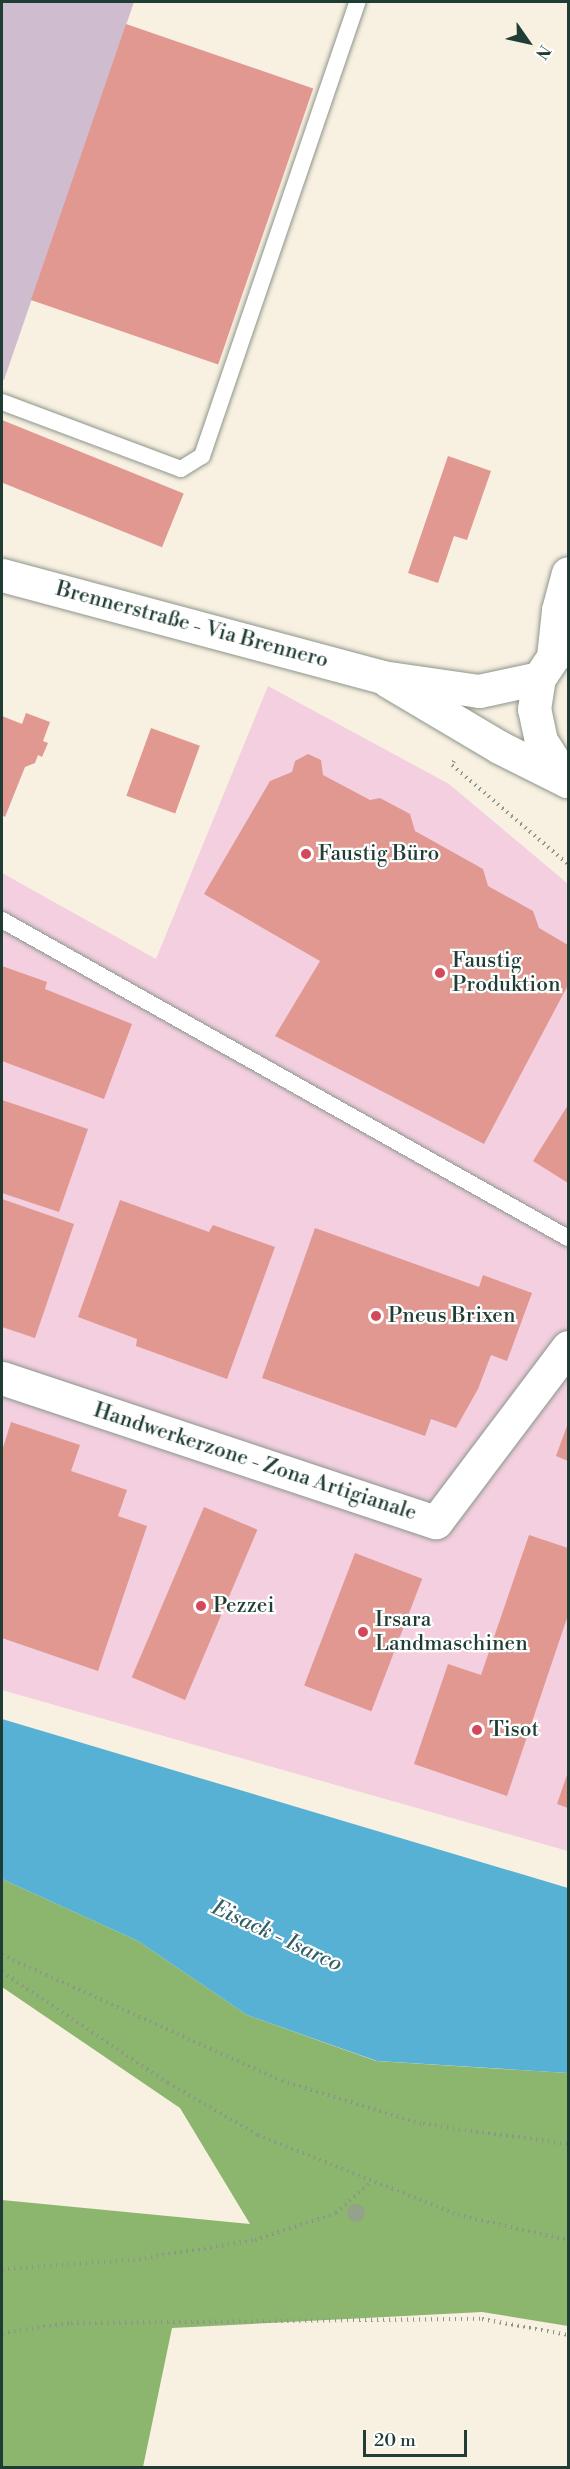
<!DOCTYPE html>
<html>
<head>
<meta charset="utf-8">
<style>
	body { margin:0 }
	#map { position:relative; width:570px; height:2469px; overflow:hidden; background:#f8f0e1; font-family:"Libre Bodoni",serif }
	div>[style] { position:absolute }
	.built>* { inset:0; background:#f3cfe0 }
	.industrial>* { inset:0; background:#cfbdcf }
	.forest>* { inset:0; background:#8cb66d }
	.water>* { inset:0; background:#57b1d5 }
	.building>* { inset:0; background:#e09891; transform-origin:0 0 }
	.path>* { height:4px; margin-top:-2px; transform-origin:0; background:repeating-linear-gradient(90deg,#8c968a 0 1.5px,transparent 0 6px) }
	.roads { filter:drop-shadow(0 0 2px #8c968a) drop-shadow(0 0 2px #8c968a) }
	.lane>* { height:16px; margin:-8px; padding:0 8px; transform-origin:8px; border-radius:8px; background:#fff }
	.street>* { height:33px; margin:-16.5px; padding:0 16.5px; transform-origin:16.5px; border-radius:16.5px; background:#fff }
	.secondary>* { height:33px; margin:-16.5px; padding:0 16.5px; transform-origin:16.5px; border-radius:16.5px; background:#fff }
	.trees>* { width:18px; height:18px; margin:-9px; border-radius:50%; background:#94a28c }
	.dots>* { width:16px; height:16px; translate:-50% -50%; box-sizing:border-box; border:3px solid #fff; border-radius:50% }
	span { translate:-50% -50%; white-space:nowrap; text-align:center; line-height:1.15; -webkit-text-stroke:4.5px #fff; paint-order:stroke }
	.street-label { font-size:21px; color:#1f3d34 }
	.poi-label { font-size:21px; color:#1f3d34 }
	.left { translate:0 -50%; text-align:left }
	.water-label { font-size:22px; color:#306064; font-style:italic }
	.frame { position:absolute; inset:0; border:3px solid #1f3d34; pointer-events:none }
	.north { position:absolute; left:498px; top:12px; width:60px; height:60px; -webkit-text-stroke:4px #fff; paint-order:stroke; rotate:124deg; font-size:16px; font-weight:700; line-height:24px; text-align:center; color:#1f3d34 }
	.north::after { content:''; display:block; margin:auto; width:21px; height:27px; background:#1f3d34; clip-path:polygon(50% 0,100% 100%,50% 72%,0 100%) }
	.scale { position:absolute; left:363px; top:2430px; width:104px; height:27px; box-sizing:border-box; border:3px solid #1f3d34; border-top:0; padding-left:8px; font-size:18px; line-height:21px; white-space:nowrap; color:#1f3d34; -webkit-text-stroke:4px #fff; paint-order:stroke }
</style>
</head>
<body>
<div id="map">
	<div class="built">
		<i style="clip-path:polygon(268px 686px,449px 784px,568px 884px,568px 1851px,2px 1690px,2px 873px,156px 959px)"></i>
	</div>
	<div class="industrial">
		<i style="clip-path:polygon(2px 2px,134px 2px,4px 380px,2px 379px)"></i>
	</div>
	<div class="forest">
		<i style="clip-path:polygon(2px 1879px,138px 1941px,247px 2015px,376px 2061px,568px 2073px,568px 2326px,482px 2312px,172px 2328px,143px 2467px,2px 2467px,2px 2200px,250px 2224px,180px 2108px,2px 1987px)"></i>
	</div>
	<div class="water">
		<i style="clip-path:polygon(2px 1719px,568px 1888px,568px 2073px,377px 2061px,247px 2015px,138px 1941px,2px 1879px)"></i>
	</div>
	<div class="building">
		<i style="left:126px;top:24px;width:198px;height:292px;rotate:19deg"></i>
		<i style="left:2px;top:420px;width:196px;height:58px;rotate:22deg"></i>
		<i style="clip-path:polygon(448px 456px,491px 471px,467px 540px,454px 536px,438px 583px,408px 573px)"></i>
		<i style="clip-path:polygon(26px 713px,50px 722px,43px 741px,48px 743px,42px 757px,38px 755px,35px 763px,25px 767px,5px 817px,2px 815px,2px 716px,22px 724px)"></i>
		<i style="left:151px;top:728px;width:52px;height:72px;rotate:20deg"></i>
		<i style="clip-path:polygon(308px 754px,321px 760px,323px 775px,370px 800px,380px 798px,410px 814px,415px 831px,483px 869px,488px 886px,533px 911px,539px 928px,568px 945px,568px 985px,484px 1144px,275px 1036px,320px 961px,204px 894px,270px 781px,292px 772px,295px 761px)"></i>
		<i style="clip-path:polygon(2px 966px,47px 982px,45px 989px,132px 1024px,104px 1099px,2px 1061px)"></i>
		<i style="clip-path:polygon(2px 1100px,88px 1129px,59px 1212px,2px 1193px)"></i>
		<i style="clip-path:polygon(568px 1105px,568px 1183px,533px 1161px)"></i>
		<i style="clip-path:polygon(2px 1199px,74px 1224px,35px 1338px,2px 1327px)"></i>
		<i style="clip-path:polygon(120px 1200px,209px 1232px,213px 1225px,275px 1247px,227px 1379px,136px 1346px,137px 1339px,78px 1317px)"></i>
		<i style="clip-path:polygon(315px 1228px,479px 1287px,483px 1275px,532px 1293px,507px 1361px,491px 1355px,478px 1389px,456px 1428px,431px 1419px,425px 1436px,262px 1378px)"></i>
		<i style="clip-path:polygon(11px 1422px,80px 1445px,71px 1471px,127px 1490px,118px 1516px,147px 1526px,98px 1671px,2px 1638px,2px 1451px)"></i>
		<i style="clip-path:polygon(568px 1423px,568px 1461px,556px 1456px)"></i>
		<i style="left:204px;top:1507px;width:58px;height:185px;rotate:23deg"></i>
		<i style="clip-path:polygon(529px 1535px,568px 1548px,568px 1615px,507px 1796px,414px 1764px,448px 1664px,481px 1675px)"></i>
		<i style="left:355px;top:1553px;width:72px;height:142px;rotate:21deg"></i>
		<i style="clip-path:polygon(568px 1772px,568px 1808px,557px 1804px)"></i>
	</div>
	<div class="path">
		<i style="left:454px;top:761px;width:4px;rotate:117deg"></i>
		<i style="left:452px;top:765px;width:153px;rotate:40.5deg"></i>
		<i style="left:2px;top:1955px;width:307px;rotate:24.2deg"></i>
		<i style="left:282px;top:2081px;width:147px;rotate:17deg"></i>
		<i style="left:423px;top:2124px;width:146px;rotate:7.9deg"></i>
		<i style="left:2px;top:1972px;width:200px;rotate:33.8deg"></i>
		<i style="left:168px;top:2083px;width:104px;rotate:30deg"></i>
		<i style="left:258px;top:2135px;width:215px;rotate:21.8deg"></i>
		<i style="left:458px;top:2215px;width:113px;rotate:12.8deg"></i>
		<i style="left:2px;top:2269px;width:131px;rotate:-3.9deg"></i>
		<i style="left:133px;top:2260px;width:124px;rotate:-9.3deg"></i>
		<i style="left:255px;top:2240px;width:85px;rotate:-18.4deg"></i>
		<i style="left:336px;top:2213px;width:47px;rotate:-41.5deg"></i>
		<i style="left:2px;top:2333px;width:70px;rotate:-8.2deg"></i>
		<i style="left:71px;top:2323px;width:411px;rotate:-0.6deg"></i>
		<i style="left:482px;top:2319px;width:87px;rotate:10.5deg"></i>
	</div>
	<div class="roads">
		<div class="lane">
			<i style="left:2px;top:402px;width:191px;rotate:20.5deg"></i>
			<i style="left:181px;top:469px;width:25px;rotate:-32deg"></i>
			<i style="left:202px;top:456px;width:480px;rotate:-71.1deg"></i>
			<i style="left:2px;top:920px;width:649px;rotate:29.33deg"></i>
		</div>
		<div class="street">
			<i style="left:2px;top:1378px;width:457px;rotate:18.4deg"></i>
			<i style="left:436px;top:1522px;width:219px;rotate:-53deg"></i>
		</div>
		<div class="secondary">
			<i style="left:2px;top:575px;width:393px;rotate:15deg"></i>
			<i style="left:382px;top:677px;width:98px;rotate:8.2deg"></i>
			<i style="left:479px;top:691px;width:61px;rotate:-12.2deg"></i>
			<i style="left:553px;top:657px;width:47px;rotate:-83.9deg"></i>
			<i style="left:558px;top:610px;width:38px;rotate:-75deg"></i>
			<i style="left:388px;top:681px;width:129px;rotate:30.7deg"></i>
			<i style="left:499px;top:747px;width:76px;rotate:26.6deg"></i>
			<i style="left:567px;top:781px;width:48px;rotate:-123deg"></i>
			<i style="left:541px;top:741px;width:33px;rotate:-102deg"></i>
			<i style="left:534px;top:709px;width:31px;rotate:-81deg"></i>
			<i style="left:539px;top:678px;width:25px;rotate:-56deg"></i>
			<i style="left:553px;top:657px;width:19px;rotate:-39deg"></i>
		</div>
	</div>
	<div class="trees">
		<i style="left:356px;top:2213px"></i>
	</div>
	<div class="dots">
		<i style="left:306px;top:854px;background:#d1495b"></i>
		<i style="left:440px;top:973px;background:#d1495b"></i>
		<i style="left:376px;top:1316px;background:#d1495b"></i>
		<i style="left:201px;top:1606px;background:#d1495b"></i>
		<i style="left:363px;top:1632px;background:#d1495b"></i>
		<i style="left:477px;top:1730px;background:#d1495b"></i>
	</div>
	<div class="street-label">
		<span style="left:192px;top:625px;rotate:15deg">Brennerstraße - Via Brennero</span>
		<span style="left:255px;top:1462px;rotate:18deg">Handwerkerzone - Zona Artigianale</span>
	</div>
	<div class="poi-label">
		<span class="left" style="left:318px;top:854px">Faustig Büro</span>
		<span class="left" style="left:452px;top:973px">Faustig<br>Produktion</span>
		<span class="left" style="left:388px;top:1316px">Pneus Brixen</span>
		<span class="left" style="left:213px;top:1606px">Pezzei</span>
		<span class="left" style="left:375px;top:1632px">Irsara<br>Landmaschinen</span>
		<span class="left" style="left:489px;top:1730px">Tisot</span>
	</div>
	<div class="water-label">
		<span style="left:277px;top:1936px;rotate:25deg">Eisack - Isarco</span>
	</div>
	<div class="frame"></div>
	<div class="north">N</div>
	<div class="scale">20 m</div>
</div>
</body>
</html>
